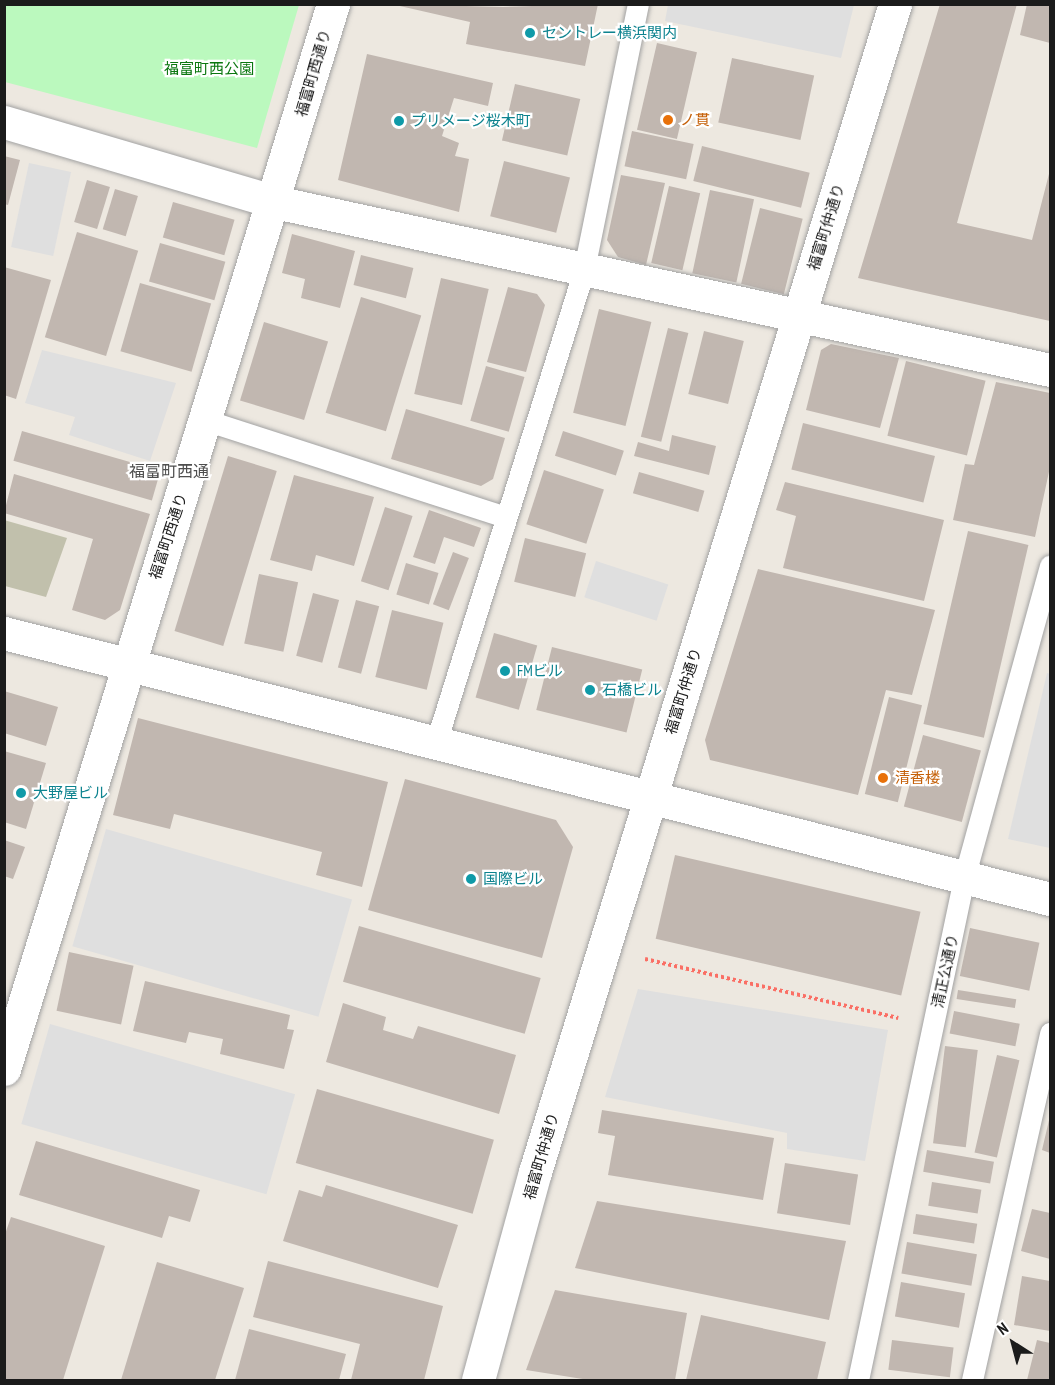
<!DOCTYPE html>
<html>
<head>
<meta charset="utf-8">
<style>
	body { margin:0 }
	#map { position:relative; width:1055px; height:1385px; overflow:hidden; background:#ede8e0; font-family:"PT Sans Narrow","Noto Sans JP",sans-serif }
	div>[style] { position:absolute }
	.construction>* { inset:0; background:#c1c0ac }
	.park>* { inset:0; background:#bbf9be }
	.parking>* { inset:0; background:#dfdfdf; transform-origin:0 0 }
	.building>* { inset:0; background:#c1b7b0; transform-origin:0 0 }
	.path>* { height:4px; margin-top:-2px; transform-origin:0; background:repeating-linear-gradient(90deg,#fa6f65 0 3px,transparent 0 6px) }
	.roads { filter:drop-shadow(0 0 2px #a2a2a2) drop-shadow(0 0 2px #a2a2a2) }
	.service>* { height:21px; margin:-10.5px; padding:0 10.5px; transform-origin:10.5px; border-radius:10.5px; background:#fff }
	.minor>* { height:33px; margin:-16.5px; padding:0 16.5px; transform-origin:16.5px; border-radius:16.5px; background:#fff }
	.dots>* { width:16px; height:16px; translate:-50% -50%; box-sizing:border-box; border:3px solid #fff; border-radius:50% }
	span { translate:-50% -50%; white-space:nowrap; text-align:center; line-height:1.15; -webkit-text-stroke:4.5px #fff; paint-order:stroke }
	.culture-label { font-size:15px; color:#0d838f }
	.left { translate:0 -50%; text-align:left }
	.park-label { font-size:15px; color:#0b7710 }
	.street-label { font-size:15px; color:#1b1b1b }
	.food-label { font-size:15px; color:#c56008 }
	.neighbourhood-label { font-size:16px; color:#4e4e4e }
	.frame { position:absolute; inset:0; border:6px solid #1b1b1b; pointer-events:none }
	.north { position:absolute; left:983px; top:1313px; width:60px; height:60px; -webkit-text-stroke:4px #fff; paint-order:stroke; rotate:324deg; font-size:16px; font-weight:700; line-height:24px; text-align:center; color:#1b1b1b }
	.north::after { content:''; display:block; margin:auto; width:21px; height:27px; background:#1b1b1b; clip-path:polygon(50% 0,100% 100%,50% 72%,0 100%) }
</style>
</head>
<body>
<div id="map">
	<div class="construction">
		<i style="clip-path:polygon(4px 520px,67px 538px,46px 597px,5px 586px)"></i>
	</div>
	<div class="park">
		<i style="clip-path:polygon(4px 5px,5px 4px,299px 5px,257px 148px,5px 82px)"></i>
	</div>
	<div class="parking">
		<i style="clip-path:polygon(668px 5px,668px 4px,854px 5px,841px 58px,665px 21px)"></i>
		<i style="left:29px;top:163px;width:43px;height:86px;rotate:12deg"></i>
		<i style="clip-path:polygon(42px 350px,176px 383px,150px 461px,69px 435px,75px 417px,25px 403px)"></i>
		<i style="left:596px;top:561px;width:76px;height:38px;rotate:18deg"></i>
		<i style="clip-path:polygon(1047px 673px,1050px 674px,1050px 848px,1008px 839px)"></i>
		<i style="left:106px;top:829px;width:256px;height:122px;rotate:16deg"></i>
		<i style="clip-path:polygon(638px 989px,888px 1030px,865px 1161px,787px 1149px,787px 1133px,605px 1097px)"></i>
		<i style="left:50px;top:1024px;width:255px;height:104px;rotate:16deg"></i>
	</div>
	<div class="building">
		<i style="clip-path:polygon(391px 4px,503px 7px,598px 4px,585px 66px,466px 44px,470px 22px)"></i>
		<i style="clip-path:polygon(940px 4px,1017px 4px,957px 223px,1032px 240px,1050px 170px,1050px 321px,858px 278px)"></i>
		<i style="clip-path:polygon(1027px 4px,1050px 4px,1050px 43px,1020px 35px)"></i>
		<i style="left:657px;top:43px;width:41px;height:89px;rotate:13deg"></i>
		<i style="clip-path:polygon(367px 54px,493px 83px,488px 106px,454px 98px,442px 136px,459px 143px,455px 156px,469px 159px,459px 212px,338px 180px)"></i>
		<i style="left:732px;top:58px;width:84px;height:66px;rotate:12deg"></i>
		<i style="left:515px;top:84px;width:67px;height:58px;rotate:13deg"></i>
		<i style="left:632px;top:131px;width:63px;height:36px;rotate:12deg"></i>
		<i style="left:702px;top:146px;width:111px;height:36px;rotate:14deg"></i>
		<i style="clip-path:polygon(4px 156px,20px 160px,8px 205px,4px 204px)"></i>
		<i style="left:504px;top:161px;width:68px;height:57px;rotate:14deg"></i>
		<i style="clip-path:polygon(621px 175px,665px 183px,646px 265px,618px 257px,607px 240px)"></i>
		<i style="left:87px;top:180px;width:24px;height:44px;rotate:17deg"></i>
		<i style="left:669px;top:186px;width:32px;height:79px;rotate:13deg"></i>
		<i style="left:115px;top:189px;width:24px;height:42px;rotate:17deg"></i>
		<i style="left:710px;top:190px;width:45px;height:85px;rotate:12deg"></i>
		<i style="left:173px;top:202px;width:64px;height:37px;rotate:16deg"></i>
		<i style="left:760px;top:208px;width:44px;height:78px;rotate:14deg"></i>
		<i style="left:77px;top:232px;width:64px;height:110px;rotate:17deg"></i>
		<i style="clip-path:polygon(292px 234px,355px 251px,340px 308px,301px 298px,305px 279px,282px 273px)"></i>
		<i style="left:160px;top:243px;width:68px;height:40px;rotate:16deg"></i>
		<i style="left:361px;top:255px;width:54px;height:31px;rotate:14deg"></i>
		<i style="clip-path:polygon(4px 267px,51px 280px,16px 399px,4px 395px)"></i>
		<i style="left:441px;top:278px;width:49px;height:119px;rotate:13deg"></i>
		<i style="left:140px;top:283px;width:74px;height:71px;rotate:16deg"></i>
		<i style="clip-path:polygon(508px 287px,537px 294px,545px 305px,526px 372px,487px 362px)"></i>
		<i style="left:361px;top:297px;width:63px;height:121px;rotate:17deg"></i>
		<i style="left:599px;top:309px;width:54px;height:107px;rotate:14deg"></i>
		<i style="left:264px;top:322px;width:67px;height:82px;rotate:17deg"></i>
		<i style="left:668px;top:328px;width:21px;height:112px;rotate:14deg"></i>
		<i style="left:704px;top:331px;width:41px;height:65px;rotate:14deg"></i>
		<i style="clip-path:polygon(831px 344px,899px 358px,880px 428px,806px 410px,821px 350px)"></i>
		<i style="left:906px;top:361px;width:82px;height:77px;rotate:14deg"></i>
		<i style="left:486px;top:366px;width:40px;height:57px;rotate:16deg"></i>
		<i style="clip-path:polygon(996px 382px,1050px 393px,1050px 467px,1035px 537px,953px 520px,965px 464px,974px 465px)"></i>
		<i style="clip-path:polygon(406px 409px,505px 438px,493px 479px,481px 486px,391px 459px)"></i>
		<i style="left:803px;top:423px;width:136px;height:48px;rotate:14deg"></i>
		<i style="left:22px;top:431px;width:144px;height:31px;rotate:16deg"></i>
		<i style="left:563px;top:431px;width:64px;height:26px;rotate:18deg"></i>
		<i style="clip-path:polygon(672px 435px,716px 446px,709px 475px,634px 456px,638px 442px,669px 451px)"></i>
		<i style="left:228px;top:456px;width:51px;height:183px;rotate:17deg"></i>
		<i style="left:544px;top:470px;width:63px;height:57px;rotate:18deg"></i>
		<i style="left:639px;top:472px;width:68px;height:22px;rotate:16deg"></i>
		<i style="clip-path:polygon(14px 474px,150px 514px,120px 610px,105px 620px,72px 610px,93px 539px,4px 513px)"></i>
		<i style="clip-path:polygon(294px 475px,374px 497px,354px 566px,316px 555px,312px 571px,270px 560px)"></i>
		<i style="clip-path:polygon(785px 482px,944px 520px,924px 601px,783px 568px,796px 516px,776px 510px)"></i>
		<i style="left:385px;top:507px;width:29px;height:78px;rotate:18deg"></i>
		<i style="clip-path:polygon(429px 510px,481px 528px,474px 547px,444px 537px,435px 564px,413px 557px)"></i>
		<i style="left:968px;top:531px;width:62px;height:198px;rotate:13deg"></i>
		<i style="left:525px;top:538px;width:63px;height:45px;rotate:14deg"></i>
		<i style="left:453px;top:552px;width:17px;height:56px;rotate:21deg"></i>
		<i style="left:406px;top:563px;width:34px;height:33px;rotate:17deg"></i>
		<i style="clip-path:polygon(758px 569px,935px 610px,912px 695px,886px 690px,858px 795px,710px 760px,705px 740px)"></i>
		<i style="left:259px;top:574px;width:40px;height:71px;rotate:12deg"></i>
		<i style="left:313px;top:593px;width:27px;height:65px;rotate:15deg"></i>
		<i style="left:356px;top:600px;width:24px;height:70px;rotate:15deg"></i>
		<i style="left:392px;top:610px;width:53px;height:69px;rotate:14deg"></i>
		<i style="left:494px;top:633px;width:45px;height:67px;rotate:16deg"></i>
		<i style="left:552px;top:647px;width:93px;height:65px;rotate:14deg"></i>
		<i style="clip-path:polygon(4px 691px,58px 707px,46px 746px,4px 733px)"></i>
		<i style="left:889px;top:697px;width:34px;height:100px;rotate:14deg"></i>
		<i style="clip-path:polygon(138px 718px,388px 782px,362px 887px,316px 875px,322px 852px,174px 814px,170px 829px,113px 815px)"></i>
		<i style="left:923px;top:735px;width:60px;height:74px;rotate:15deg"></i>
		<i style="clip-path:polygon(4px 751px,46px 763px,26px 829px,4px 822px)"></i>
		<i style="clip-path:polygon(405px 779px,556px 820px,573px 847px,542px 958px,368px 910px)"></i>
		<i style="clip-path:polygon(4px 840px,25px 847px,13px 879px,4px 876px)"></i>
		<i style="left:675px;top:855px;width:252px;height:86px;rotate:13deg"></i>
		<i style="left:359px;top:926px;width:189px;height:58px;rotate:16deg"></i>
		<i style="left:970px;top:928px;width:71px;height:49px;rotate:12deg"></i>
		<i style="left:69px;top:952px;width:66px;height:60px;rotate:12deg"></i>
		<i style="clip-path:polygon(145px 981px,290px 1015px,287px 1029px,294px 1030px,284px 1069px,220px 1054px,223px 1039px,189px 1032px,186px 1043px,133px 1031px)"></i>
		<i style="left:958px;top:990px;width:59px;height:9px;rotate:9deg"></i>
		<i style="clip-path:polygon(343px 1003px,386px 1017px,383px 1030px,413px 1039px,418px 1026px,516px 1055px,499px 1114px,326px 1062px)"></i>
		<i style="left:954px;top:1011px;width:67px;height:23px;rotate:11deg"></i>
		<i style="left:945px;top:1046px;width:33px;height:98px;rotate:7deg"></i>
		<i style="left:997px;top:1055px;width:23px;height:100px;rotate:13deg"></i>
		<i style="left:317px;top:1089px;width:184px;height:77px;rotate:16deg"></i>
		<i style="clip-path:polygon(602px 1110px,774px 1138px,763px 1200px,608px 1175px,615px 1136px,598px 1133px)"></i>
		<i style="clip-path:polygon(1050px 1116px,1050px 1153px,1042px 1150px)"></i>
		<i style="clip-path:polygon(36px 1141px,200px 1190px,190px 1222px,169px 1216px,162px 1238px,19px 1195px)"></i>
		<i style="left:927px;top:1150px;width:68px;height:22px;rotate:10deg"></i>
		<i style="left:785px;top:1163px;width:74px;height:51px;rotate:9deg"></i>
		<i style="left:932px;top:1182px;width:50px;height:24px;rotate:9deg"></i>
		<i style="clip-path:polygon(326px 1185px,458px 1225px,438px 1288px,283px 1241px,299px 1190px,322px 1197px)"></i>
		<i style="clip-path:polygon(597px 1201px,846px 1241px,829px 1320px,575px 1268px)"></i>
		<i style="clip-path:polygon(1032px 1209px,1050px 1213px,1050px 1259px,1021px 1251px)"></i>
		<i style="left:916px;top:1214px;width:62px;height:20px;rotate:9deg"></i>
		<i style="clip-path:polygon(11px 1217px,105px 1246px,63px 1380px,4px 1380px,4px 1237px)"></i>
		<i style="left:907px;top:1242px;width:71px;height:32px;rotate:10deg"></i>
		<i style="clip-path:polygon(268px 1261px,443px 1306px,424px 1380px,351px 1380px,360px 1344px,253px 1317px)"></i>
		<i style="clip-path:polygon(157px 1262px,244px 1288px,215px 1380px,121px 1380px)"></i>
		<i style="clip-path:polygon(1022px 1276px,1050px 1281px,1050px 1331px,1014px 1325px)"></i>
		<i style="left:901px;top:1282px;width:65px;height:35px;rotate:10deg"></i>
		<i style="clip-path:polygon(555px 1290px,687px 1313px,675px 1380px,589px 1380px,526px 1370px)"></i>
		<i style="clip-path:polygon(701px 1315px,826px 1342px,817px 1380px,686px 1380px)"></i>
		<i style="clip-path:polygon(249px 1329px,346px 1354px,339px 1380px,235px 1380px)"></i>
		<i style="left:892px;top:1340px;width:62px;height:30px;rotate:7deg"></i>
		<i style="clip-path:polygon(1037px 1340px,1050px 1343px,1050px 1380px,1027px 1380px)"></i>
	</div>
	<div class="path">
		<i style="left:645px;top:959px;width:260px;rotate:13.1deg"></i>
	</div>
	<div class="roads">
		<div class="service">
			<i style="left:205px;top:420px;width:316px;rotate:17.9deg"></i>
			<i style="left:437px;top:739px;width:492px;rotate:-72.6deg"></i>
			<i style="left:584px;top:269px;width:270px;rotate:-78.5deg"></i>
			<i style="left:858px;top:1380px;width:513px;rotate:-78.08deg"></i>
			<i style="left:964px;top:878px;width:324px;rotate:-74.6deg"></i>
			<i style="left:972px;top:1380px;width:356px;rotate:-77.3deg"></i>
		</div>
		<div class="minor">
			<i style="left:4px;top:122px;width:283px;rotate:16.4deg"></i>
			<i style="left:275px;top:202px;width:793px;rotate:12.23deg"></i>
			<i style="left:4px;top:633px;width:1079px;rotate:14.27deg"></i>
			<i style="left:4px;top:1069px;width:1115px;rotate:-72.83deg"></i>
			<i style="left:478px;top:1380px;width:216px;rotate:-74.7deg"></i>
			<i style="left:535px;top:1172px;width:1222px;rotate:-72.87deg"></i>
		</div>
	</div>
	<div class="dots">
		<i style="left:530px;top:33px;background:#0f9aa8"></i>
		<i style="left:668px;top:120px;background:#e8710a"></i>
		<i style="left:399px;top:121px;background:#0f9aa8"></i>
		<i style="left:505px;top:671px;background:#0f9aa8"></i>
		<i style="left:590px;top:690px;background:#0f9aa8"></i>
		<i style="left:883px;top:778px;background:#e8710a"></i>
		<i style="left:21px;top:793px;background:#0f9aa8"></i>
		<i style="left:471px;top:879px;background:#0f9aa8"></i>
	</div>
	<div class="culture-label">
		<span class="left" style="left:542px;top:33px">セントレー横浜関内</span>
		<span class="left" style="left:411px;top:121px">プリメージ桜木町</span>
		<span class="left" style="left:517px;top:671px">FMビル</span>
		<span class="left" style="left:602px;top:690px">石橋ビル</span>
		<span class="left" style="left:33px;top:793px">大野屋ビル</span>
		<span class="left" style="left:483px;top:879px">国際ビル</span>
	</div>
	<div class="park-label">
		<span style="left:209px;top:69px">福富町西公園</span>
	</div>
	<div class="street-label">
		<span style="left:313px;top:73px;rotate:-74deg">福富町西通り</span>
		<span style="left:826px;top:227px;rotate:-73deg">福富町仲通り</span>
		<span style="left:168px;top:536px;rotate:-72deg">福富町西通り</span>
		<span style="left:683px;top:691px;rotate:-73deg">福富町仲通り</span>
		<span style="left:945px;top:971px;rotate:-78deg">清正公通り</span>
		<span style="left:541px;top:1156px;rotate:-74deg">福富町仲通り</span>
	</div>
	<div class="food-label">
		<span class="left" style="left:680px;top:120px">ノ貫</span>
		<span class="left" style="left:895px;top:778px">清香楼</span>
	</div>
	<div class="neighbourhood-label">
		<span style="left:169px;top:471px">福富町西通</span>
	</div>
	<div class="frame"></div>
	<div class="north">N</div>
</div>
</body>
</html>
